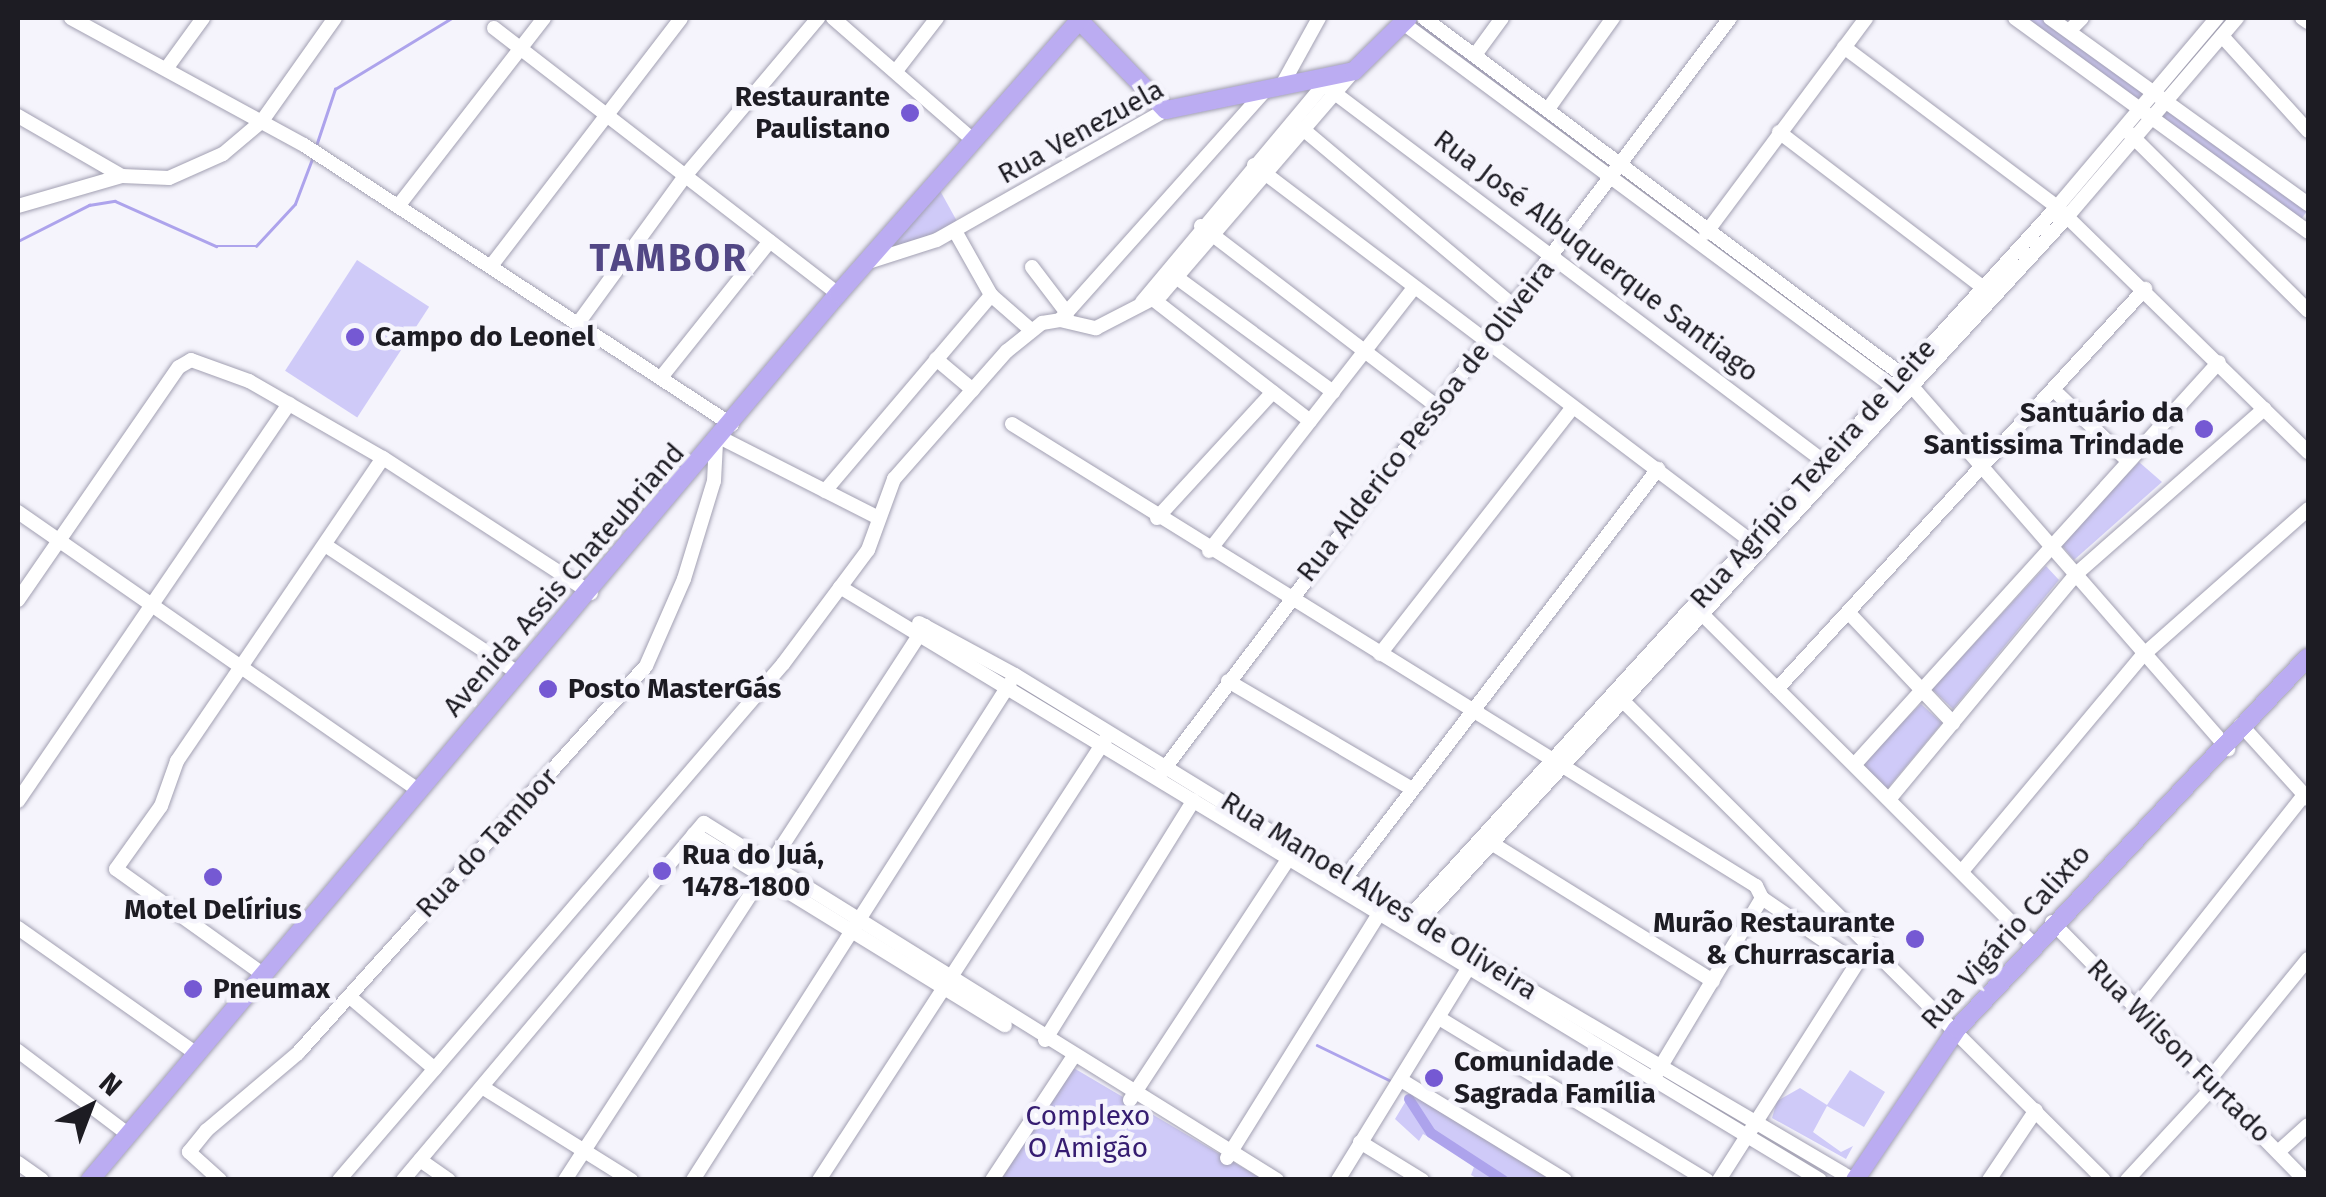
<!DOCTYPE html>
<html>
<head>
<meta charset="utf-8">
<style>
	body { margin:0 }
	#map { position:relative; width:2326px; height:1197px; overflow:hidden; background:#f5f4fc; font-family:"Fira Sans",sans-serif }
	div>[style] { position:absolute }
	.green>* { inset:0; background:#cfcaf8; transform-origin:0 0 }
	.stream>* { height:2.5px; margin:-1.25px; padding:0 1.25px; transform-origin:1.25px; border-radius:1.25px; background:#ada3ec }
	.canal>* { height:10px; margin:-5px; padding:0 5px; transform-origin:5px; border-radius:5px; background:#ada3ec }
	.roads { filter:drop-shadow(0 0 2px #a2a0b2) drop-shadow(0 0 2px #a2a0b2) }
	.minor>* { height:14px; margin:-7px; padding:0 7px; transform-origin:7px; border-radius:7px; background:#fff }
	.major>* { height:18px; margin:-9px; padding:0 9px; transform-origin:9px; border-radius:9px; background:#bbacf2 }
	.dots>* { width:28px; height:28px; translate:-50% -50%; box-sizing:border-box; border:5px solid #f5f4fc; border-radius:50% }
	span { translate:-50% -50%; white-space:nowrap; text-align:center; line-height:1.15; -webkit-text-stroke:9px #f5f4fc; paint-order:stroke }
	.poi-label { font-size:28px; color:#1d1c23; font-weight:700 }
	.right { translate:-100% -50%; text-align:right }
	.left { translate:0 -50%; text-align:left }
	.street-label { font-size:28px; color:#1d1c23 }
	.park-label { font-size:28px; color:#361d71 }
	.district-label { font-size:38px; color:#524785; font-weight:700; letter-spacing:2.5px }
	.frame { position:absolute; inset:0; border:20px solid #1d1c23; pointer-events:none }
	.north { position:absolute; left:40px; top:1057px; width:100px; height:100px; -webkit-text-stroke:8px #f5f4fc; paint-order:stroke; rotate:42deg; font-size:28px; font-weight:700; line-height:40px; text-align:center; color:#1d1c23 }
	.north::after { content:''; display:block; margin:auto; width:35px; height:45px; background:#1d1c23; clip-path:polygon(50% 0,100% 100%,50% 72%,0 100%) }
</style>
</head>
<body>
<div id="map">
	<div class="green">
		<i style="clip-path:polygon(1412px 18px,1420px 18px,1616px 164px,1611px 173px,1408px 22px)"></i>
		<i style="clip-path:polygon(2022px 18px,2042px 18px,2149px 96px,2138px 107px)"></i>
		<i style="left:2166px;top:109px;width:174px;height:14px;rotate:35deg"></i>
		<i style="clip-path:polygon(938px 187px,958px 223px,886px 253px)"></i>
		<i style="left:357px;top:260px;width:86px;height:132px;rotate:33deg"></i>
		<i style="clip-path:polygon(2139px 462px,2162px 482px,2074px 560px,2060px 543px)"></i>
		<i style="clip-path:polygon(2046px 566px,2059px 580px,1953px 709px,1932px 689px)"></i>
		<i style="clip-path:polygon(1921px 704px,1942px 723px,1887px 789px,1861px 763px)"></i>
		<i style="clip-path:polygon(1072px 1067px,1262px 1179px,1001px 1180px)"></i>
		<i style="clip-path:polygon(1850px 1070px,1885px 1092px,1864px 1127px,1827px 1106px,1813px 1132px,1841px 1152px,1853px 1146px,1846px 1159px,1772px 1118px,1777px 1101px,1800px 1088px,1827px 1105px)"></i>
		<i style="clip-path:polygon(1410px 1094px,1554px 1179px,1478px 1179px,1471px 1175px,1474px 1167px,1455px 1151px,1423px 1134px,1419px 1141px,1395px 1119px)"></i>
	</div>
	<div class="stream">
		<i style="left:316px;top:146px;width:60px;rotate:-71.6deg"></i>
		<i style="left:335px;top:89px;width:137px;rotate:-31.3deg"></i>
		<i style="left:18px;top:241px;width:80px;rotate:-26.9deg"></i>
		<i style="left:89px;top:205px;width:26px;rotate:-9deg"></i>
		<i style="left:115px;top:201px;width:111px;rotate:24deg"></i>
		<i style="left:216px;top:246px;width:40px"></i>
		<i style="left:256px;top:246px;width:57px;rotate:-47.1deg"></i>
		<i style="left:295px;top:204px;width:48px;rotate:-69.3deg"></i>
		<i style="left:1317px;top:1045px;width:82px;rotate:25.9deg"></i>
	</div>
	<div class="canal">
		<i style="left:1409px;top:1099px;width:40px;rotate:57.1deg"></i>
		<i style="left:1431px;top:1133px;width:86px;rotate:33.1deg"></i>
	</div>
	<div class="roads">
		<div class="minor">
			<i style="left:71px;top:18px;width:265px;rotate:28.6deg"></i>
			<i style="left:304px;top:145px;width:511px;rotate:33.19deg"></i>
			<i style="left:833px;top:18px;width:186px;rotate:41.1deg"></i>
			<i style="left:1424px;top:18px;width:595px;rotate:36.74deg"></i>
			<i style="left:1901px;top:374px;width:498px;rotate:48.9deg"></i>
			<i style="left:2015px;top:18px;width:363px;rotate:36.1deg"></i>
			<i style="left:2050px;top:18px;width:318px;rotate:35.8deg"></i>
			<i style="left:2302px;top:18px;width:7px;rotate:34deg"></i>
			<i style="left:1403px;top:23px;width:614px;rotate:36.59deg"></i>
			<i style="left:494px;top:28px;width:435px;rotate:37.7deg"></i>
			<i style="left:2069px;top:31px;width:18px;rotate:-45deg"></i>
			<i style="left:2222px;top:36px;width:128px;rotate:47.8deg"></i>
			<i style="left:1844px;top:47px;width:266px;rotate:36.9deg"></i>
			<i style="left:2057px;top:207px;width:351px;rotate:44.3deg"></i>
			<i style="left:1475px;top:55px;width:46px;rotate:-53.9deg"></i>
			<i style="left:166px;top:69px;width:63px;rotate:-54deg"></i>
			<i style="left:896px;top:71px;width:67px;rotate:-52.3deg"></i>
			<i style="left:1282px;top:85px;width:77px;rotate:-61.1deg"></i>
			<i style="left:1328px;top:88px;width:628px;rotate:36.98deg"></i>
			<i style="left:1548px;top:109px;width:112px;rotate:-54.5deg"></i>
			<i style="left:18px;top:116px;width:120px;rotate:30deg"></i>
			<i style="left:122px;top:176px;width:47px;rotate:2.4deg"></i>
			<i style="left:169px;top:178px;width:59px;rotate:-24deg"></i>
			<i style="left:223px;top:154px;width:51px;rotate:-40.2deg"></i>
			<i style="left:262px;top:121px;width:126px;rotate:-54.7deg"></i>
			<i style="left:1304px;top:130px;width:275px;rotate:40deg"></i>
			<i style="left:1779px;top:132px;width:264px;rotate:37.3deg"></i>
			<i style="left:2129px;top:133px;width:252px;rotate:44.8deg"></i>
			<i style="left:1254px;top:165px;width:635px;rotate:37.12deg"></i>
			<i style="left:399px;top:205px;width:237px;rotate:-52.2deg"></i>
			<i style="left:18px;top:206px;width:108px;rotate:-16.1deg"></i>
			<i style="left:1201px;top:226px;width:300px;rotate:37.4deg"></i>
			<i style="left:955px;top:231px;width:73px;rotate:60.6deg"></i>
			<i style="left:991px;top:295px;width:52px;rotate:41.1deg"></i>
			<i style="left:1706px;top:233px;width:268px;rotate:-53.3deg"></i>
			<i style="left:868px;top:262px;width:72px;rotate:-17.7deg"></i>
			<i style="left:937px;top:240px;width:263px;rotate:-29.6deg"></i>
			<i style="left:491px;top:266px;width:312px;rotate:-52.5deg"></i>
			<i style="left:1032px;top:267px;width:58px;rotate:52.7deg"></i>
			<i style="left:1176px;top:277px;width:195px;rotate:36.2deg"></i>
			<i style="left:1149px;top:296px;width:204px;rotate:37.8deg"></i>
			<i style="left:1142px;top:302px;width:292px;rotate:-50.1deg"></i>
			<i style="left:1060px;top:320px;width:309px;rotate:-48.2deg"></i>
			<i style="left:579px;top:322px;width:180px;rotate:-54deg"></i>
			<i style="left:685px;top:176px;width:207px;rotate:-49.9deg"></i>
			<i style="left:936px;top:359px;width:48px;rotate:40deg"></i>
			<i style="left:663px;top:375px;width:171px;rotate:-51.4deg"></i>
			<i style="left:2059px;top:395px;width:94px;rotate:43.7deg"></i>
			<i style="left:1012px;top:424px;width:876px;rotate:31.84deg"></i>
			<i style="left:1756px;top:886px;width:13px;rotate:63deg"></i>
			<i style="left:1762px;top:898px;width:204px;rotate:121deg"></i>
			<i style="left:721px;top:438px;width:177px;rotate:26.9deg"></i>
			<i style="left:825px;top:491px;width:257px;rotate:-49.7deg"></i>
			<i style="left:18px;top:512px;width:489px;rotate:34.8deg"></i>
			<i style="left:1157px;top:518px;width:171px;rotate:-47.4deg"></i>
			<i style="left:325px;top:545px;width:233px;rotate:33.6deg"></i>
			<i style="left:1209px;top:551px;width:333px;rotate:-52.1deg"></i>
			<i style="left:840px;top:587px;width:1145px;rotate:31.18deg"></i>
			<i style="left:18px;top:600px;width:283px;rotate:-55.4deg"></i>
			<i style="left:179px;top:367px;width:14px;rotate:-30deg"></i>
			<i style="left:191px;top:360px;width:62px;rotate:19.9deg"></i>
			<i style="left:249px;top:381px;width:155px;rotate:29.9deg"></i>
			<i style="left:383px;top:458px;width:248px;rotate:33deg"></i>
			<i style="left:1699px;top:611px;width:472px;rotate:44.9deg"></i>
			<i style="left:1848px;top:612px;width:153px;rotate:46.6deg"></i>
			<i style="left:919px;top:623px;width:109px;rotate:28.4deg"></i>
			<i style="left:1015px;top:675px;width:540px;rotate:31.51deg"></i>
			<i style="left:1475px;top:957px;width:440px;rotate:30.5deg"></i>
			<i style="left:1380px;top:654px;width:313px;rotate:-52deg"></i>
			<i style="left:1228px;top:681px;width:213px;rotate:30.4deg"></i>
			<i style="left:1777px;top:689px;width:544px;rotate:-47.39deg"></i>
			<i style="left:1619px;top:697px;width:684px;rotate:44.88deg"></i>
			<i style="left:2241px;top:725px;width:100px;rotate:47.8deg"></i>
			<i style="left:1855px;top:764px;width:542px;rotate:-47.84deg"></i>
			<i style="left:1162px;top:772px;width:944px;rotate:-53.01deg"></i>
			<i style="left:1891px;top:797px;width:288px;rotate:-50.3deg"></i>
			<i style="left:2075px;top:575px;width:252px;rotate:-41.3deg"></i>
			<i style="left:18px;top:801px;width:481px;rotate:-55.7deg"></i>
			<i style="left:694px;top:834px;width:365px;rotate:31.6deg"></i>
			<i style="left:1488px;top:841px;width:265px;rotate:31.9deg"></i>
			<i style="left:1963px;top:870px;width:279px;rotate:-50.1deg"></i>
			<i style="left:2142px;top:656px;width:222px;rotate:-41.5deg"></i>
			<i style="left:1343px;top:881px;width:519px;rotate:-52.6deg"></i>
			<i style="left:1762px;top:898px;width:115px;rotate:34.4deg"></i>
			<i style="left:2052px;top:922px;width:361px;rotate:45.6deg"></i>
			<i style="left:1402px;top:925px;width:972px;rotate:-47.63deg"></i>
			<i style="left:2057px;top:207px;width:248px;rotate:-49.8deg"></i>
			<i style="left:18px;top:928px;width:220px;rotate:35.2deg"></i>
			<i style="left:1411px;top:931px;width:970px;rotate:-47.42deg"></i>
			<i style="left:2067px;top:217px;width:262px;rotate:-49.5deg"></i>
			<i style="left:264px;top:975px;width:182px;rotate:-144.4deg"></i>
			<i style="left:116px;top:869px;width:77px;rotate:-54.5deg"></i>
			<i style="left:161px;top:806px;width:48px;rotate:-70.4deg"></i>
			<i style="left:177px;top:761px;width:366px;rotate:-55.8deg"></i>
			<i style="left:350px;top:997px;width:111px;rotate:40.3deg"></i>
			<i style="left:2136px;top:1007px;width:270px;rotate:-51.6deg"></i>
			<i style="left:1439px;top:1018px;width:313px;rotate:31.2deg"></i>
			<i style="left:1045px;top:1040px;width:282px;rotate:-58.2deg"></i>
			<i style="left:18px;top:1051px;width:139px;rotate:37.1deg"></i>
			<i style="left:2210px;top:1079px;width:155px;rotate:-50.8deg"></i>
			<i style="left:1401px;top:1080px;width:192px;rotate:31.4deg"></i>
			<i style="left:482px;top:1087px;width:176px;rotate:32deg"></i>
			<i style="left:1130px;top:1100px;width:290px;rotate:-56.7deg"></i>
			<i style="left:1360px;top:1142px;width:73px;rotate:31.5deg"></i>
			<i style="left:2278px;top:1152px;width:40px;rotate:-42deg"></i>
			<i style="left:1227px;top:1158px;width:290px;rotate:-58.1deg"></i>
			<i style="left:420px;top:1160px;width:35px;rotate:35deg"></i>
			<i style="left:18px;top:1163px;width:29px;rotate:35deg"></i>
			<i style="left:220px;top:1180px;width:42px;rotate:-137.9deg"></i>
			<i style="left:189px;top:1152px;width:28px;rotate:-51deg"></i>
			<i style="left:207px;top:1130px;width:119px;rotate:-40.2deg"></i>
			<i style="left:298px;top:1053px;width:520px;rotate:-48.04deg"></i>
			<i style="left:646px;top:666px;width:95px;rotate:-66.4deg"></i>
			<i style="left:684px;top:579px;width:102px;rotate:-73deg"></i>
			<i style="left:714px;top:481px;width:36px;rotate:-87deg"></i>
			<i style="left:339px;top:1180px;width:681px;rotate:-49.29deg"></i>
			<i style="left:783px;top:664px;width:142px;rotate:-53.3deg"></i>
			<i style="left:868px;top:550px;width:76px;rotate:-69.9deg"></i>
			<i style="left:894px;top:479px;width:171px;rotate:-48.6deg"></i>
			<i style="left:1007px;top:351px;width:45px;rotate:-38.7deg"></i>
			<i style="left:1042px;top:323px;width:18px;rotate:-9deg"></i>
			<i style="left:1060px;top:320px;width:37px;rotate:13deg"></i>
			<i style="left:1096px;top:328px;width:74px;rotate:-27.3deg"></i>
			<i style="left:1162px;top:294px;width:294px;rotate:-49.3deg"></i>
			<i style="left:403px;top:1180px;width:467px;rotate:-49.9deg"></i>
			<i style="left:704px;top:823px;width:675px;rotate:31.92deg"></i>
			<i style="left:565px;top:1180px;width:661px;rotate:-56.98deg"></i>
			<i style="left:693px;top:1180px;width:589px;rotate:-57.47deg"></i>
			<i style="left:819px;top:1180px;width:525px;rotate:-56.98deg"></i>
			<i style="left:992px;top:1180px;width:147px;rotate:-56.6deg"></i>
			<i style="left:1338px;top:1180px;width:259px;rotate:-58.4deg"></i>
			<i style="left:1719px;top:1180px;width:281px;rotate:-57.5deg"></i>
			<i style="left:1989px;top:1180px;width:84px;rotate:-56.1deg"></i>
			<i style="left:2127px;top:1180px;width:129px;rotate:-47.2deg"></i>
		</div>
		<div class="major">
			<i style="left:1079px;top:20px;width:125px;rotate:46deg"></i>
			<i style="left:1166px;top:110px;width:192px;rotate:-11.7deg"></i>
			<i style="left:1354px;top:71px;width:76px;rotate:-44.5deg"></i>
			<i style="left:90px;top:1180px;width:1160px;rotate:-49.83deg"></i>
			<i style="left:838px;top:294px;width:368px;rotate:-48.6deg"></i>
			<i style="left:1855px;top:1180px;width:182px;rotate:-56deg"></i>
			<i style="left:1957px;top:1029px;width:511px;rotate:-46.66deg"></i>
		</div>
	</div>
	<div class="dots">
		<i style="left:910px;top:113px;background:#7559d3"></i>
		<i style="left:355px;top:337px;background:#7559d3"></i>
		<i style="left:2204px;top:429px;background:#7559d3"></i>
		<i style="left:548px;top:689px;background:#7559d3"></i>
		<i style="left:662px;top:871px;background:#7559d3"></i>
		<i style="left:213px;top:877px;background:#7559d3"></i>
		<i style="left:1915px;top:939px;background:#7559d3"></i>
		<i style="left:193px;top:989px;background:#7559d3"></i>
		<i style="left:1434px;top:1078px;background:#7559d3"></i>
	</div>
	<div class="poi-label">
		<span class="right" style="left:890px;top:113px">Restaurante<br>Paulistano</span>
		<span class="left" style="left:375px;top:337px">Campo do Leonel</span>
		<span class="right" style="left:2184px;top:429px">Santuário da<br>Santissima Trindade</span>
		<span class="left" style="left:568px;top:689px">Posto MasterGás</span>
		<span class="left" style="left:682px;top:871px">Rua do Juá,<br>1478-1800</span>
		<span style="left:213px;top:910px">Motel Delírius</span>
		<span class="right" style="left:1895px;top:939px">Murão Restaurante<br>&amp; Churrascaria</span>
		<span class="left" style="left:213px;top:989px">Pneumax</span>
		<span class="left" style="left:1454px;top:1078px">Comunidade<br>Sagrada Família</span>
	</div>
	<div class="street-label">
		<span style="left:1081px;top:132px;rotate:-29deg">Rua Venezuela</span>
		<span style="left:1596px;top:256px;rotate:37deg">Rua José Albuquerque Santiago</span>
		<span style="left:1426px;top:421px;rotate:-52deg">Rua Alderico Pessoa de Oliveira</span>
		<span style="left:1813px;top:474px;rotate:-48deg">Rua Agrípio Texeira de Leite</span>
		<span style="left:564px;top:580px;rotate:-49deg">Avenida Assis Chateubriand</span>
		<span style="left:487px;top:843px;rotate:-47deg">Rua do Tambor</span>
		<span style="left:1379px;top:896px;rotate:32deg">Rua Manoel Alves de Oliveira</span>
		<span style="left:2006px;top:937px;rotate:-48deg">Rua Vigário Calixto</span>
		<span style="left:2179px;top:1051px;rotate:45deg">Rua Wilson Furtado</span>
	</div>
	<div class="park-label">
		<span style="left:1088px;top:1132px">Complexo<br>O Amigão</span>
	</div>
	<div class="district-label">
		<span style="left:669px;top:259px">TAMBOR</span>
	</div>
	<div class="frame"></div>
	<div class="north">N</div>
</div>
</body>
</html>
